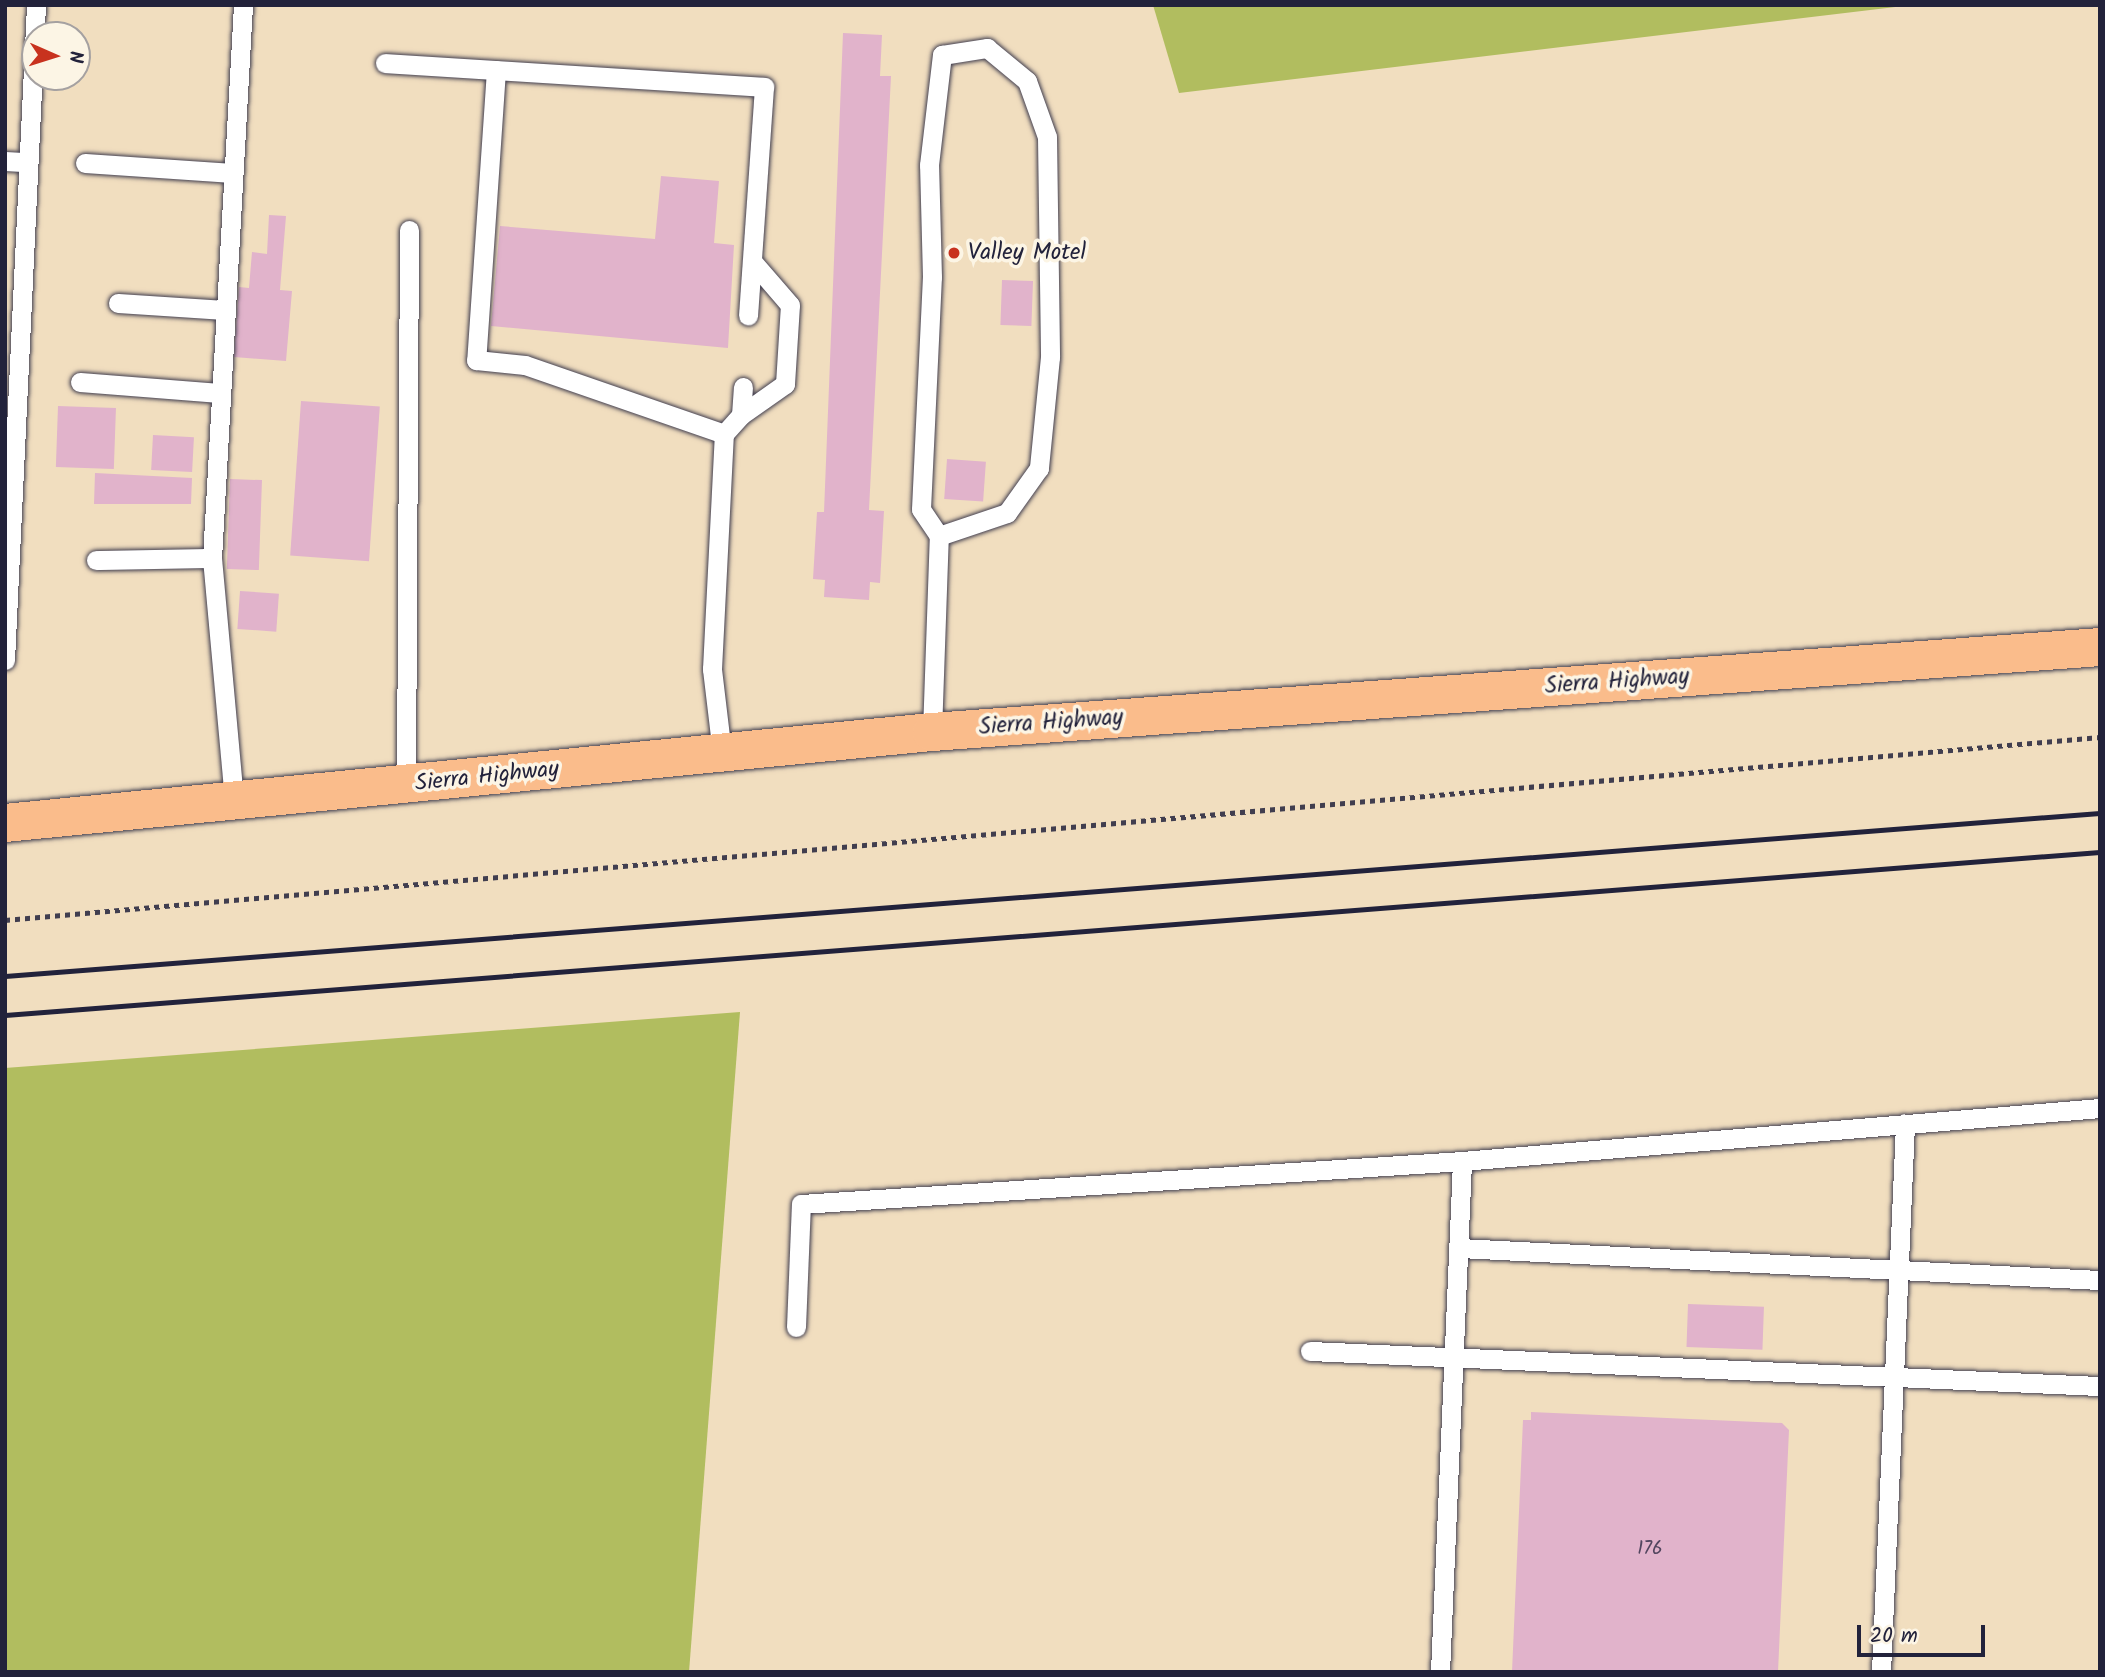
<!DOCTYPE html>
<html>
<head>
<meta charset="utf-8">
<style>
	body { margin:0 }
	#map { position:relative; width:2105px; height:1677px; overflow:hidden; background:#f1debf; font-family:Kalam,sans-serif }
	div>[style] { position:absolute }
	.green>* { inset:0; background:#b1bd5f }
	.building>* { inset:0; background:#e1b3cb; transform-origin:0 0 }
	.path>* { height:4.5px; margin-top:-2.25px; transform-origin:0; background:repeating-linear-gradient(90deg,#413e4f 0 5px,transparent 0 10px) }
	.roads { filter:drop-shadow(0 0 2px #413e4f) drop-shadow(0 0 2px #413e4f) }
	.lane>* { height:19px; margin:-9.5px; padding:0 9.5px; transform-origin:9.5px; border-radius:9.5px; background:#fff }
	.primary>* { height:38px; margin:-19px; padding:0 19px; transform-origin:19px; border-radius:19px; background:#fabc8b }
	.rail>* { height:5px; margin:-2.5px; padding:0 2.5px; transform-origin:2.5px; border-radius:2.5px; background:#22223b }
	.dots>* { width:19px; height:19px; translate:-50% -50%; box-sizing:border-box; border:4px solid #fcf5e5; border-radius:50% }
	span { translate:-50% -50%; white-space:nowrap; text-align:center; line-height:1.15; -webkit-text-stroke:7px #fcf5e5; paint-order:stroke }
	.number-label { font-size:19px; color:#52465f }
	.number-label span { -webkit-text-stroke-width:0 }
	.poi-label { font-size:23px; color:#22223b }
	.left { translate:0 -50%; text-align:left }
	.street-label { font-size:23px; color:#22223b }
	.frame { position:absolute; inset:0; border:7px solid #22223b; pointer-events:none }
	.north { position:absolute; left:21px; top:21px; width:70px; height:70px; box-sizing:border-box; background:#fcf5e5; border:2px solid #a5a1a1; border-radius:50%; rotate:93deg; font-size:19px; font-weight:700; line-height:28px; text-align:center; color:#22223b }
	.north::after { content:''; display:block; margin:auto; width:24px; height:32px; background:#c8321e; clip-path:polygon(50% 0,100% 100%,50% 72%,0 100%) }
	.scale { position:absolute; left:1857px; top:1625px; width:128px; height:32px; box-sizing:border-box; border:4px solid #22223b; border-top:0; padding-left:9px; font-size:21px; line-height:24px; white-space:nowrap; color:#22223b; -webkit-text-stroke:5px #fcf5e5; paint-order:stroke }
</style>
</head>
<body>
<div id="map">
	<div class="green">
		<i style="clip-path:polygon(1153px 5px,1912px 5px,1179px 93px)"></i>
		<i style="clip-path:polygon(740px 1012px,689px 1672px,5px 1672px,5px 1068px)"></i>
	</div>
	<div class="building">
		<i style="clip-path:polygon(843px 33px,882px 35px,880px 76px,891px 76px,869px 510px,884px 511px,880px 583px,870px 582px,869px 600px,824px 597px,825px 580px,813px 579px,817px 512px,824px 512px)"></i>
		<i style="clip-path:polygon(661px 176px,719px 181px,714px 243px,734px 245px,728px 348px,491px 326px,500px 226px,655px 239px)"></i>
		<i style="clip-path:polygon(269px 215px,286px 216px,280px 290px,292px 291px,286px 361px,234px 357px,239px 287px,249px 288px,252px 252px,267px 254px)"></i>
		<i style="left:1002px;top:280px;width:31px;height:45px;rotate:2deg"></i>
		<i style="left:301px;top:401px;width:79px;height:155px;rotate:4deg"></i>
		<i style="left:58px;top:406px;width:58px;height:61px;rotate:2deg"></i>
		<i style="left:153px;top:435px;width:41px;height:35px;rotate:3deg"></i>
		<i style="left:947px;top:459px;width:39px;height:40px;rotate:4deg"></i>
		<i style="clip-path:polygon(95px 473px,192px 478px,191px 504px,94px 504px)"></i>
		<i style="left:230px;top:479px;width:32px;height:90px;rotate:2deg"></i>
		<i style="left:240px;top:591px;width:39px;height:38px;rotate:4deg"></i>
		<i style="left:1688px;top:1304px;width:76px;height:43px;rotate:2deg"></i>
		<i style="clip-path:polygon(1531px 1412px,1782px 1423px,1789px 1430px,1778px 1672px,1512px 1672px,1523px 1420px,1531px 1420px)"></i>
	</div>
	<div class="path">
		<i style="left:5px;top:920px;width:2103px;rotate:-4.99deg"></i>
	</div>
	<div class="roads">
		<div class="lane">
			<i style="left:385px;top:63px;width:380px;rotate:3.6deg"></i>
			<i style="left:764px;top:87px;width:229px;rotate:94deg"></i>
			<i style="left:496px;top:70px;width:291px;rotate:93.9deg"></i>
			<i style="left:476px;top:360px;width:49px;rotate:5.8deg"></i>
			<i style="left:525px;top:365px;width:211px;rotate:19.1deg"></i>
			<i style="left:5px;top:161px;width:22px;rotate:3deg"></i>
			<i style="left:85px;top:163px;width:148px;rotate:3.9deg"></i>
			<i style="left:118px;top:303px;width:107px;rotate:3.7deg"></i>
			<i style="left:80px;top:382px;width:140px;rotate:4.5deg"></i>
			<i style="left:741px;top:415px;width:54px;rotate:-35.2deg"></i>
			<i style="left:785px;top:384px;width:79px;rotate:-86.4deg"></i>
			<i style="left:790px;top:305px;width:58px;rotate:-130.8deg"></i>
			<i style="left:212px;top:558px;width:554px;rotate:-86.79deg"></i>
			<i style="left:96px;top:560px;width:116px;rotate:-1deg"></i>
			<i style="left:212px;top:558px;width:244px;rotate:84.8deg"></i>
			<i style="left:5px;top:660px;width:656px;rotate:-87.29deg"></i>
			<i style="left:932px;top:732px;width:196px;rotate:-88deg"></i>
			<i style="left:939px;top:536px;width:32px;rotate:-124deg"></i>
			<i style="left:921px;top:509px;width:232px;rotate:-87.3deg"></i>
			<i style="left:932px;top:277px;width:112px;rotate:-91.5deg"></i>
			<i style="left:929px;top:165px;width:111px;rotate:-83.3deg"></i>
			<i style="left:942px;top:55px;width:46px;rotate:-8.8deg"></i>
			<i style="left:987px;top:48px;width:52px;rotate:39.5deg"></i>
			<i style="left:1027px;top:81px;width:59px;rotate:70.3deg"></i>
			<i style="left:1047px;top:137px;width:220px;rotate:89.2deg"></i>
			<i style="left:1050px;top:357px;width:112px;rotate:95.7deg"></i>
			<i style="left:1039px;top:468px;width:55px;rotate:125.4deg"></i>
			<i style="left:1007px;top:513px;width:72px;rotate:161.3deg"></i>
			<i style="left:722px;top:753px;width:85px;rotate:-96.8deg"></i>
			<i style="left:712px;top:669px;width:235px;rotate:-87.1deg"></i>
			<i style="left:724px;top:434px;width:25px;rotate:-48deg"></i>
			<i style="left:741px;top:415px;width:28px;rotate:-86deg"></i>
			<i style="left:406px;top:785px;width:555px;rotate:-89.69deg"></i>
			<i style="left:1459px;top:1248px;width:642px;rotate:2.86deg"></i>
			<i style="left:796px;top:1327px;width:123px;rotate:-87.7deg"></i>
			<i style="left:801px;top:1204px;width:662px;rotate:-3.72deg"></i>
			<i style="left:1310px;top:1351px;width:791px;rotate:2.54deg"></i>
			<i style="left:1440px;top:1672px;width:511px;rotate:-87.53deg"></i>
			<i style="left:1462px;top:1161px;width:640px;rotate:-4.75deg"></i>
			<i style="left:1881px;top:1672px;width:549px;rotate:-87.49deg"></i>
		</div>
		<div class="primary">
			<i style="left:5px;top:823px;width:931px;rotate:-5.61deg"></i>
			<i style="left:932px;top:732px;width:1171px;rotate:-4.16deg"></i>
		</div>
	</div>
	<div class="rail">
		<i style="left:5px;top:976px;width:2101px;rotate:-4.45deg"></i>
		<i style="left:5px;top:1015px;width:2101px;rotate:-4.45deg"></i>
	</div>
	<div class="dots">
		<i style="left:954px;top:253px;background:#c8321e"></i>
	</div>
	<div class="number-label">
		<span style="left:1650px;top:1550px">176</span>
	</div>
	<div class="poi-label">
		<span class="left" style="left:968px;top:253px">Valley Motel</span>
	</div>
	<div class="street-label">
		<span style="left:1617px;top:682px;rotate:-4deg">Sierra Highway</span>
		<span style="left:1051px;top:723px;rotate:-4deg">Sierra Highway</span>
		<span style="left:487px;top:777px;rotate:-6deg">Sierra Highway</span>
	</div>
	<div class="frame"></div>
	<div class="north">N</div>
	<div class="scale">20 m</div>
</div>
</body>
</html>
